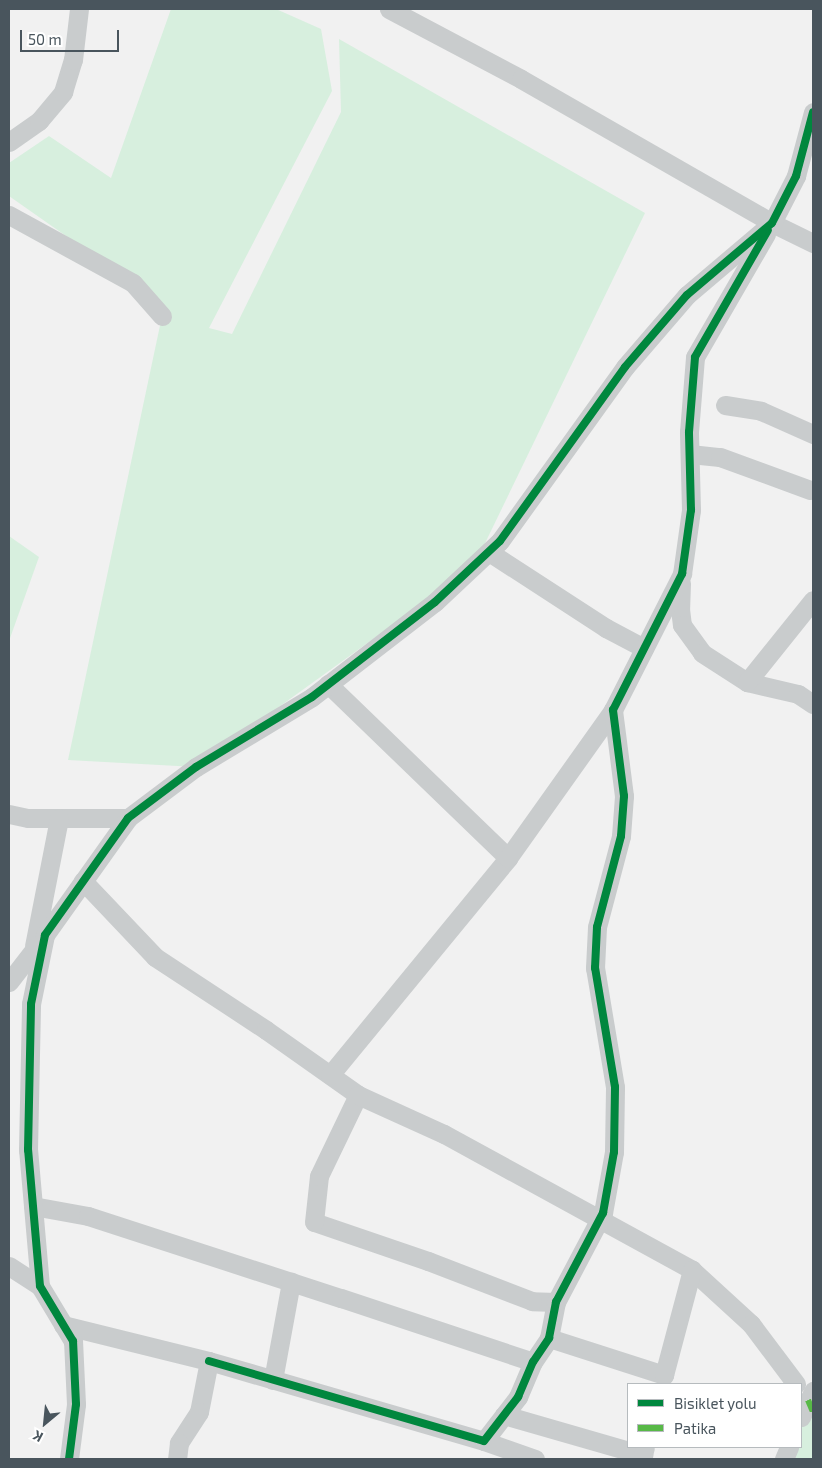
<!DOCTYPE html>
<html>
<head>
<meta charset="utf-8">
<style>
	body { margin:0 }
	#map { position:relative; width:822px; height:1468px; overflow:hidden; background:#f1f1f1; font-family:"Exo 2",sans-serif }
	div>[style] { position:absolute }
	.green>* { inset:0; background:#d7efde }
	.minor>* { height:19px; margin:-9.5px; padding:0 9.5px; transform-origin:9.5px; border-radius:9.5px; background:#c9cccd }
	.quiet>* { height:6px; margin-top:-3px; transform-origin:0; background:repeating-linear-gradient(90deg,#58b947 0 12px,transparent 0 18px) }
	.cycleway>* { height:8px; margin:-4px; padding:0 4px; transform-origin:4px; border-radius:4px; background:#00873e }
	span { translate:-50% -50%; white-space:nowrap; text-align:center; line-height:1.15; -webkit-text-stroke:5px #fff; paint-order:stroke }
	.frame { position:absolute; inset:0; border:10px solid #49555d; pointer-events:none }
	.legend { position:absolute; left:627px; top:1383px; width:175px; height:65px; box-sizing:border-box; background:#fff; border:1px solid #b6bbbe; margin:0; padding:6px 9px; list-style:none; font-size:15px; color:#49555d }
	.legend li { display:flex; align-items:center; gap:10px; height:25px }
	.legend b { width:25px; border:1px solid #b6bbbe }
	.north { position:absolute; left:20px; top:1398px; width:50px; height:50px; -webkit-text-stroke:4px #fff; paint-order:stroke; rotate:208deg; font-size:14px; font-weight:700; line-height:20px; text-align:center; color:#49555d }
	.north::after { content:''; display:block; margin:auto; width:18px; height:22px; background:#49555d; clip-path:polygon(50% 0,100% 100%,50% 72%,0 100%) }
	.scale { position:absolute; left:20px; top:30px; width:99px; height:22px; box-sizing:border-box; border:2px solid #49555d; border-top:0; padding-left:6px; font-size:15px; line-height:18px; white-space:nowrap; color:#49555d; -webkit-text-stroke:4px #fff; paint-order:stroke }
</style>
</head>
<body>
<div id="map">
	<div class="green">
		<i style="clip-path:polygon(171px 9px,276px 9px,321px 29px,332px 91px,209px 328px,232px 334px,341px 112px,339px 39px,645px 213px,474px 566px,196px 767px,68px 760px,162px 316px,133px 283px,9px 196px,9px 163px,49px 136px,111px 178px)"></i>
		<i style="clip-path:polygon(9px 536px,39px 557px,9px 641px)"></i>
		<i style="clip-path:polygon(813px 1399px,813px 1459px,788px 1459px,793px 1447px,801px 1447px,801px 1429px)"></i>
	</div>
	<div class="minor">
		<i style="left:389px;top:9px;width:149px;rotate:27.9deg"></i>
		<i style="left:521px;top:79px;width:289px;rotate:29.8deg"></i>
		<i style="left:772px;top:223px;width:46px;rotate:26deg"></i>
		<i style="left:9px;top:142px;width:37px;rotate:-35deg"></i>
		<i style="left:39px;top:121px;width:38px;rotate:-50deg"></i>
		<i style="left:63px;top:92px;width:34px;rotate:-73deg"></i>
		<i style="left:73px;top:60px;width:51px;rotate:-83.3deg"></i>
		<i style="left:9px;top:215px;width:141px;rotate:28.7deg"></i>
		<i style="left:133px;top:283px;width:44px;rotate:48.7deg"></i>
		<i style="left:725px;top:405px;width:36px;rotate:9deg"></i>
		<i style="left:761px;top:411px;width:57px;rotate:23.9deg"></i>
		<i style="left:690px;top:454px;width:30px;rotate:6deg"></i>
		<i style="left:720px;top:457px;width:96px;rotate:20.1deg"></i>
		<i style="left:489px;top:552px;width:140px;rotate:33deg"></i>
		<i style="left:606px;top:628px;width:43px;rotate:27.8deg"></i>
		<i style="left:681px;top:583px;width:26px;rotate:92deg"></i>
		<i style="left:680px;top:609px;width:16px;rotate:83deg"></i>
		<i style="left:682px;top:625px;width:34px;rotate:54deg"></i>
		<i style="left:702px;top:653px;width:54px;rotate:32.8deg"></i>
		<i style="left:747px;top:682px;width:52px;rotate:13.2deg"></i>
		<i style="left:798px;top:694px;width:18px;rotate:34deg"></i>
		<i style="left:747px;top:682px;width:105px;rotate:-51.2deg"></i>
		<i style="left:328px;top:684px;width:250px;rotate:44deg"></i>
		<i style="left:9px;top:814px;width:19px;rotate:12deg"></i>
		<i style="left:28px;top:818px;width:100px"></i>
		<i style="left:83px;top:881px;width:105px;rotate:46.5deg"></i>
		<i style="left:155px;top:957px;width:133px;rotate:33.3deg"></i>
		<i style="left:266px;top:1030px;width:113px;rotate:35.2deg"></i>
		<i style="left:34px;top:946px;width:130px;rotate:-78.9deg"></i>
		<i style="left:9px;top:982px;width:56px;rotate:-52.3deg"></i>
		<i style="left:330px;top:1075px;width:281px;rotate:-50.6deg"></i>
		<i style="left:508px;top:858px;width:181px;rotate:-54.6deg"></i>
		<i style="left:33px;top:1206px;width:56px;rotate:10.3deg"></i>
		<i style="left:88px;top:1216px;width:266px;rotate:18deg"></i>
		<i style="left:341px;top:1298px;width:202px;rotate:18.4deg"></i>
		<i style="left:9px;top:1266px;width:37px;rotate:33deg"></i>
		<i style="left:556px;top:1302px;width:24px;rotate:-178deg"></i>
		<i style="left:532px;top:1301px;width:111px;rotate:-159deg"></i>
		<i style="left:428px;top:1261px;width:120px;rotate:-161.1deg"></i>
		<i style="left:314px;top:1222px;width:46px;rotate:-83.8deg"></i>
		<i style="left:319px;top:1176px;width:90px;rotate:-64.3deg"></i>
		<i style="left:358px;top:1095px;width:94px;rotate:24.4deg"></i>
		<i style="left:444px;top:1134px;width:283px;rotate:28.7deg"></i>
		<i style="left:692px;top:1270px;width:80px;rotate:42.5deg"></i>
		<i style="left:751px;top:1324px;width:75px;rotate:53.1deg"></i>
		<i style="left:63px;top:1325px;width:150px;rotate:13.9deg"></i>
		<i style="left:209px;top:1361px;width:52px;rotate:101.1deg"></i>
		<i style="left:199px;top:1412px;width:37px;rotate:123deg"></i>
		<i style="left:179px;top:1443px;width:16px;rotate:97deg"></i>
		<i style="left:549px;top:1338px;width:121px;rotate:17.8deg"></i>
		<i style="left:664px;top:1375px;width:109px;rotate:-75.1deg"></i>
		<i style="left:209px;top:1361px;width:286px;rotate:16.2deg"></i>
		<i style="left:484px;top:1441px;width:56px;rotate:-52.3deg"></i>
		<i style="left:518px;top:1397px;width:38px;rotate:-67deg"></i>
		<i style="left:533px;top:1362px;width:29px;rotate:-56deg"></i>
		<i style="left:549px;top:1338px;width:37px;rotate:-79deg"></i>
		<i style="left:556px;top:1302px;width:101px;rotate:-62.2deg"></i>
		<i style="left:603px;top:1213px;width:62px;rotate:-79.8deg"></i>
		<i style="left:614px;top:1152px;width:65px;rotate:-89.1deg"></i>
		<i style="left:615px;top:1087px;width:121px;rotate:-99.5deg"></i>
		<i style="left:595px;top:968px;width:41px;rotate:-87.2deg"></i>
		<i style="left:597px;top:927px;width:94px;rotate:-75.2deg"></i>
		<i style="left:621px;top:836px;width:40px;rotate:-85.7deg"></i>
		<i style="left:624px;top:796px;width:87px;rotate:-97.3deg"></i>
		<i style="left:613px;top:710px;width:153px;rotate:-63.1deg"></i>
		<i style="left:682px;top:574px;width:65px;rotate:-82deg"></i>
		<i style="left:691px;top:510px;width:78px;rotate:-91.5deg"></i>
		<i style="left:689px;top:432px;width:75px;rotate:-85.4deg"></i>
		<i style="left:695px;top:357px;width:142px;rotate:-60deg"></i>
		<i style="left:273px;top:1380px;width:100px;rotate:-79.6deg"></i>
		<i style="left:504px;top:1415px;width:145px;rotate:16.1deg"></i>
		<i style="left:643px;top:1455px;width:8px;rotate:-76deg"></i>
		<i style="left:801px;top:1417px;width:29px;rotate:-65deg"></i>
		<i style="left:484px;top:1441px;width:54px;rotate:19.4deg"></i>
		<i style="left:69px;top:1459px;width:55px;rotate:-82.7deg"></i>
		<i style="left:76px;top:1404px;width:63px;rotate:-92.7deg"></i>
		<i style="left:73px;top:1341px;width:64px;rotate:-121deg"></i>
		<i style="left:40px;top:1286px;width:137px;rotate:-95deg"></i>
		<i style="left:28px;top:1150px;width:146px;rotate:-88.8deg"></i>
		<i style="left:31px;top:1004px;width:70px;rotate:-78.5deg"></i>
		<i style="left:45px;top:935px;width:143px;rotate:-54.6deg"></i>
		<i style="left:128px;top:818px;width:85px;rotate:-36.9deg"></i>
		<i style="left:196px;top:767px;width:135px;rotate:-31.1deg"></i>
		<i style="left:312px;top:697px;width:155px;rotate:-37.7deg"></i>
		<i style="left:435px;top:602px;width:89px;rotate:-43.2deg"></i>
		<i style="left:500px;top:541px;width:214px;rotate:-54.3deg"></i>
		<i style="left:625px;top:367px;width:95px;rotate:-49.3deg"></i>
		<i style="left:687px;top:295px;width:111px;rotate:-40.3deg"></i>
		<i style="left:772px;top:223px;width:53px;rotate:-62.9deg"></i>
		<i style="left:796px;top:176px;width:66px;rotate:-75.1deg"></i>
		<i style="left:784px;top:1459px;width:13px;rotate:-67deg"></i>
	</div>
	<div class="quiet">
		<i style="left:808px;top:1400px;width:13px;rotate:67deg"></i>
	</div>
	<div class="cycleway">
		<i style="left:209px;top:1361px;width:286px;rotate:16.2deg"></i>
		<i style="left:484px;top:1441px;width:56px;rotate:-52.3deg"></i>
		<i style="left:518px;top:1397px;width:38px;rotate:-67deg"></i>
		<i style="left:533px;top:1362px;width:29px;rotate:-56deg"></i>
		<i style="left:549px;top:1338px;width:37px;rotate:-79deg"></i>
		<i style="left:556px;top:1302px;width:101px;rotate:-62.2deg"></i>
		<i style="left:603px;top:1213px;width:62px;rotate:-79.8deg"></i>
		<i style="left:614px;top:1152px;width:65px;rotate:-89.1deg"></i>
		<i style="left:615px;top:1087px;width:121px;rotate:-99.5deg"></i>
		<i style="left:595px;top:968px;width:41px;rotate:-87.2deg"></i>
		<i style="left:597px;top:927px;width:94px;rotate:-75.2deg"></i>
		<i style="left:621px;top:836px;width:40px;rotate:-85.7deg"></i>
		<i style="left:624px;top:796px;width:87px;rotate:-97.3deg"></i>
		<i style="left:613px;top:710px;width:153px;rotate:-63.1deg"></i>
		<i style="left:682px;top:574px;width:65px;rotate:-82deg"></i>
		<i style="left:691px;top:510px;width:78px;rotate:-91.5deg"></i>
		<i style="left:689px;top:432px;width:75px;rotate:-85.4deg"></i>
		<i style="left:695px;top:357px;width:146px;rotate:-60.1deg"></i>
		<i style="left:69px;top:1459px;width:55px;rotate:-82.7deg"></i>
		<i style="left:76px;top:1404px;width:63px;rotate:-92.7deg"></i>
		<i style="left:73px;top:1341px;width:64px;rotate:-121deg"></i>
		<i style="left:40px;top:1286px;width:137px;rotate:-95deg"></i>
		<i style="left:28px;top:1150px;width:146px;rotate:-88.8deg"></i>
		<i style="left:31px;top:1004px;width:70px;rotate:-78.5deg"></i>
		<i style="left:45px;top:935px;width:143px;rotate:-54.6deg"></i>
		<i style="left:128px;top:818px;width:85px;rotate:-36.9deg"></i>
		<i style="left:196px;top:767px;width:135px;rotate:-31.1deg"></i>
		<i style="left:312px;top:697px;width:155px;rotate:-37.7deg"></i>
		<i style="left:435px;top:602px;width:89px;rotate:-43.2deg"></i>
		<i style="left:500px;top:541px;width:214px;rotate:-54.3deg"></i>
		<i style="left:625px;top:367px;width:95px;rotate:-49.3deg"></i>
		<i style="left:687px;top:295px;width:111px;rotate:-40.3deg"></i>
		<i style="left:772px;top:223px;width:53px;rotate:-62.9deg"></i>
		<i style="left:796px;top:176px;width:66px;rotate:-75.1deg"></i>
	</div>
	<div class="frame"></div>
	<ul class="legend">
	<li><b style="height:6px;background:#00873e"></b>Bisiklet yolu</li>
	<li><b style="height:6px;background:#58b947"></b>Patika</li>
	</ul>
	<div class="north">K</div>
	<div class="scale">50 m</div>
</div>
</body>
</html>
